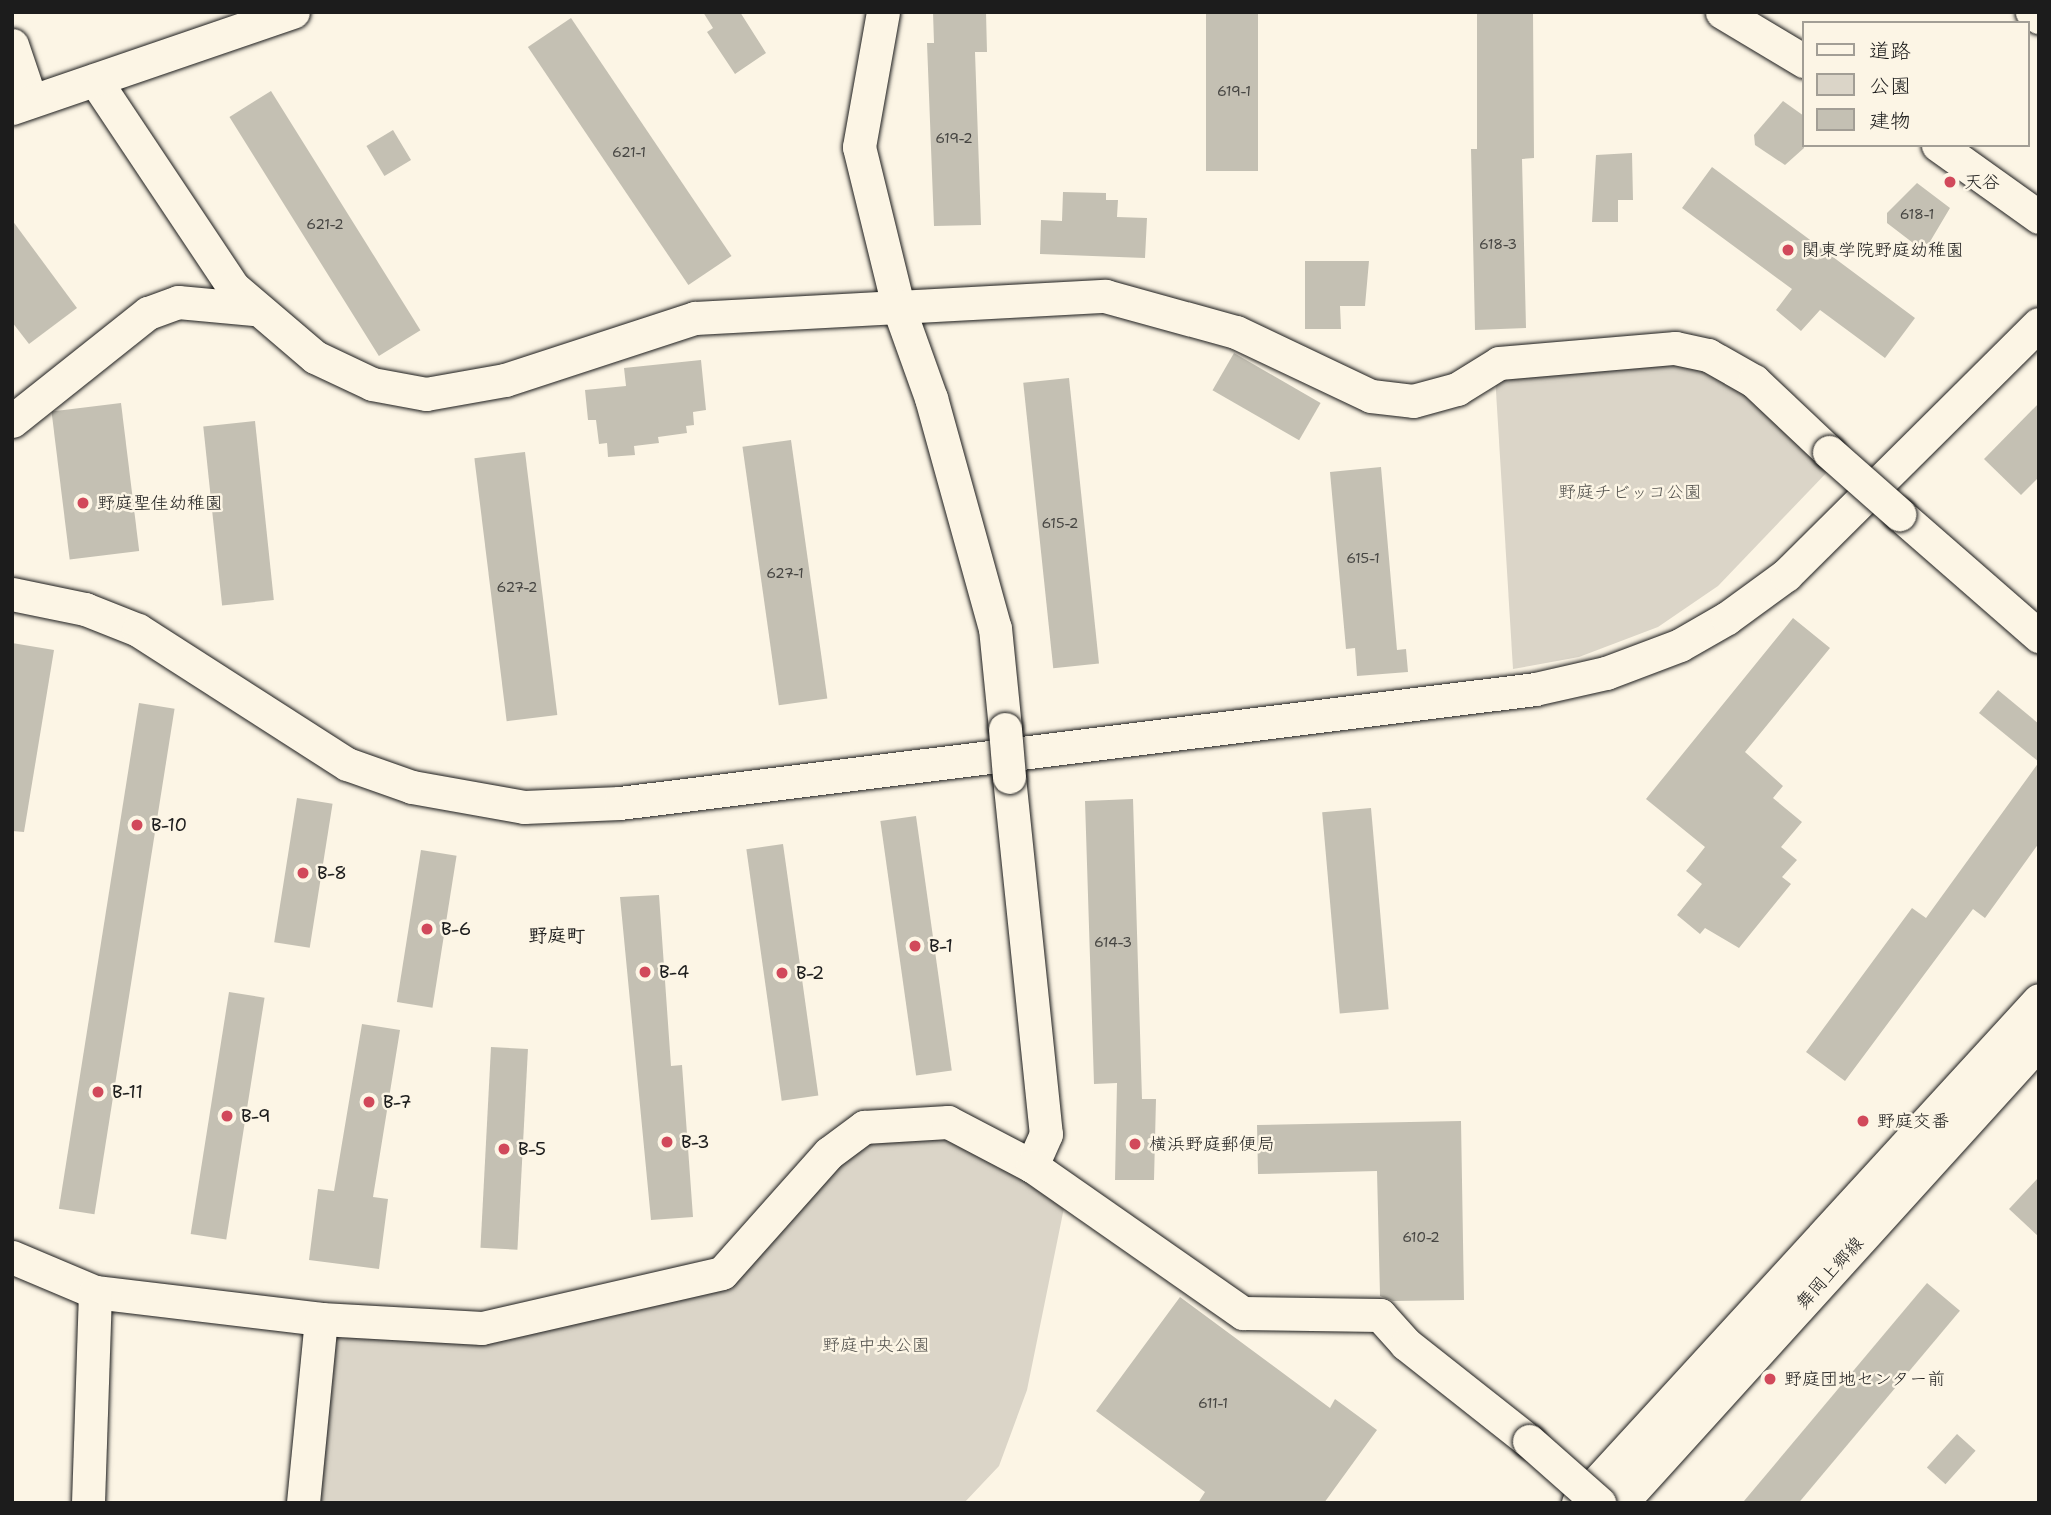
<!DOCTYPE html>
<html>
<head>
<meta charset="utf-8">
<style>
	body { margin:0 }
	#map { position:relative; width:2051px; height:1515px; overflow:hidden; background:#fcf5e5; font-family:"Shantell Sans","Klee One",sans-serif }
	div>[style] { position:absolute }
	.green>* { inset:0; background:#dbd5c8 }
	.building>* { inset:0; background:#c4c0b3; transform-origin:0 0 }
	.roads { filter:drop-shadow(0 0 2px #1c1c1c) drop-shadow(0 0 2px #1c1c1c) }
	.minor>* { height:33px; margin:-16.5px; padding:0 16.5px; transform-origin:16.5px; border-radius:16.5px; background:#fcf5e5 }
	.bridges { filter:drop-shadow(0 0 2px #1c1c1c) drop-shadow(0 0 2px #1c1c1c) }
	.minor-bridge>* { height:33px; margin:-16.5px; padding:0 16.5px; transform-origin:16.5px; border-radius:16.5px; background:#fcf5e5 }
	.dots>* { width:19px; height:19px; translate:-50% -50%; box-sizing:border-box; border:4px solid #fcf5e5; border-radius:50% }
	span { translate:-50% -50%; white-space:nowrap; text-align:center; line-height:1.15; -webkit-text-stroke:5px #fcf5e5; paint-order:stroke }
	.number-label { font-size:14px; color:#464542 }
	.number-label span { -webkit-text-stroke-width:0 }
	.poi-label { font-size:18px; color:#1c1c1c }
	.left { translate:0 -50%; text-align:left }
	.park-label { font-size:18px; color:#555450 }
	.street-label { font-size:18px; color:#1c1c1c }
	.neighbourhood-label { font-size:19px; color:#1c1c1c; font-weight:700 }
	.frame { position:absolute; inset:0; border:14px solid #1c1c1c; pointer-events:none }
	.legend { position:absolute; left:1802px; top:21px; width:228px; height:126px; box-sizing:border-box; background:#fcf5e5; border:2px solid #a29e95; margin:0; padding:9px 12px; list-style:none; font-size:21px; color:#1c1c1c }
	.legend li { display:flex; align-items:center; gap:14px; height:35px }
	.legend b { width:35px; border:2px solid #a29e95 }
</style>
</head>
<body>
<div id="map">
	<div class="green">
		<i style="clip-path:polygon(1650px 363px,1712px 365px,1832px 467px,1718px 586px,1658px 627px,1579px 657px,1513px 669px,1495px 375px)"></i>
		<i style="clip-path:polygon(933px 1132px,1066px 1198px,1027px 1390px,999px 1466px,964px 1503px,314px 1503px,336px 1331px,728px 1278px,866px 1137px)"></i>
	</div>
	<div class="building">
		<i style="clip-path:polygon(703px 12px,740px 12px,766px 53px,735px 74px,707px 32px,713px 28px)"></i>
		<i style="clip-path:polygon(933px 12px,986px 12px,987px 52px,975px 52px,981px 225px,934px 226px,927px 43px,934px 43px)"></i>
		<i style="left:1206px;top:12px;width:52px;height:159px"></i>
		<i style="clip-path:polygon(1477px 12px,1533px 12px,1534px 158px,1522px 159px,1526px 328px,1475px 330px,1471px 149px,1477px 149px)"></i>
		<i style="left:571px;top:18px;width:287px;height:52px;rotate:56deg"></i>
		<i style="left:271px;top:91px;width:282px;height:49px;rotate:58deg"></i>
		<i style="clip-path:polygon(1783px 101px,1804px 116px,1804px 148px,1785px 165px,1755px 145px,1754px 135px)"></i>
		<i style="left:393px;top:130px;width:35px;height:31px;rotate:59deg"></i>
		<i style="clip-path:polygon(1632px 153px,1633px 200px,1618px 200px,1618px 222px,1592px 222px,1596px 155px)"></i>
		<i style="clip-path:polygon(1712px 167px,1915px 318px,1885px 358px,1820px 310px,1801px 331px,1776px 310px,1792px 289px,1682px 208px)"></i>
		<i style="clip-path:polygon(1917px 183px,1950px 208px,1928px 245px,1921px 240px,1917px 246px,1887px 223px,1887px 213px)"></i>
		<i style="clip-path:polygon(1063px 192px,1106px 193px,1106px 200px,1118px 200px,1117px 217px,1147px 218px,1145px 258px,1040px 254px,1041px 220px,1062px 221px)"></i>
		<i style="clip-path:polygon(12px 220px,77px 308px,29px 344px,12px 322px)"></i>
		<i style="clip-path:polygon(1305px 261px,1369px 261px,1365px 306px,1340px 306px,1341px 329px,1305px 329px)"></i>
		<i style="left:1234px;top:353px;width:100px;height:43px;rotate:30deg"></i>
		<i style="clip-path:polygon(701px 360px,706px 410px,693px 412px,694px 425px,686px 426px,687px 433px,658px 437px,659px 443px,634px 446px,635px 455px,608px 457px,607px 443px,599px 444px,596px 420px,588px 420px,585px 390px,626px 386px,624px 368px)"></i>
		<i style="left:1069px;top:378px;width:287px;height:46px;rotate:84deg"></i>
		<i style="left:121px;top:403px;width:149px;height:70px;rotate:83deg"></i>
		<i style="clip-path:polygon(2039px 403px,2039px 477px,2021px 495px,1984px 459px)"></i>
		<i style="left:255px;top:421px;width:180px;height:52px;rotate:84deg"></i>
		<i style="left:791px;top:440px;width:261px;height:49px;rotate:82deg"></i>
		<i style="left:525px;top:452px;width:265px;height:51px;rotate:83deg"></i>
		<i style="clip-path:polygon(1381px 467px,1397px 650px,1406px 649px,1408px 672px,1357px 676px,1355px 648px,1346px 649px,1330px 472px)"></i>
		<i style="clip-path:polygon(1793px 618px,1830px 648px,1745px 752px,1783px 786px,1773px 798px,1802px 822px,1781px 847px,1797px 860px,1782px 877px,1791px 884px,1739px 948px,1705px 928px,1700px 934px,1677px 915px,1702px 884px,1686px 871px,1705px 847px,1646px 799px)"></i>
		<i style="clip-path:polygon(12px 643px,54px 650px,24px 832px,12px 831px)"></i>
		<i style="clip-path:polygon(1998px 690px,2039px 724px,2039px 762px,1979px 713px)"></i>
		<i style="left:139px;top:703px;width:36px;height:512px;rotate:9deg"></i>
		<i style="clip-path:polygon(2039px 762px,2039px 843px,1985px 918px,1973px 909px,1845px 1081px,1806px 1052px,1912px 908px,1926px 918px)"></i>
		<i style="left:297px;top:798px;width:36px;height:146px;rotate:9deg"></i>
		<i style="clip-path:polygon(1133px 799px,1142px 1099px,1156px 1099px,1154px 1180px,1115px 1180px,1117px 1083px,1094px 1084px,1085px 801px)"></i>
		<i style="left:1371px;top:808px;width:202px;height:49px;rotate:85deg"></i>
		<i style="left:916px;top:816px;width:257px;height:36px;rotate:82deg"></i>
		<i style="left:783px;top:844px;width:254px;height:37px;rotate:82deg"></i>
		<i style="left:421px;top:850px;width:36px;height:154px;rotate:9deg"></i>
		<i style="clip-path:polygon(659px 895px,671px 1066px,682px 1065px,693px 1217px,651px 1220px,620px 897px)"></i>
		<i style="left:229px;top:992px;width:36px;height:245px;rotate:9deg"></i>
		<i style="clip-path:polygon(362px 1024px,400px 1030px,373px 1197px,388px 1199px,379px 1269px,309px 1260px,318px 1189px,334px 1191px)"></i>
		<i style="left:491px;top:1047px;width:37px;height:201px;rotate:3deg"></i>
		<i style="clip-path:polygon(1461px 1121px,1464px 1300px,1393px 1301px,1380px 1296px,1377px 1171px,1258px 1174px,1257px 1125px)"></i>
		<i style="clip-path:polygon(2039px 1177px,2039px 1237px,2009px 1209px)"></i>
		<i style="left:1927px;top:1283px;width:43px;height:288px;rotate:40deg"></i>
		<i style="clip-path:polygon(1180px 1297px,1330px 1408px,1335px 1399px,1377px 1430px,1324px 1503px,1198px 1503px,1205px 1492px,1096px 1411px)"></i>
		<i style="left:1957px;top:1434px;width:25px;height:45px;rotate:42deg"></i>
	</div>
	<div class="roads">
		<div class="minor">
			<i style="left:883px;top:12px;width:137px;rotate:100.1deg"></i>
			<i style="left:859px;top:147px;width:164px;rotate:76.2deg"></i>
			<i style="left:898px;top:306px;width:98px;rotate:70.3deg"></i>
			<i style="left:931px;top:398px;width:239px;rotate:74.5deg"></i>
			<i style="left:995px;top:628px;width:101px;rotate:84.3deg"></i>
			<i style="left:1722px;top:12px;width:96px;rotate:30.9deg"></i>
			<i style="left:2032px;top:12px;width:9px;rotate:36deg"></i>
			<i style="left:12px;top:45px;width:59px;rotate:71.3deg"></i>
			<i style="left:95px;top:80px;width:249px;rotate:56.3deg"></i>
			<i style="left:233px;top:287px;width:108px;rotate:40.5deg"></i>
			<i style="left:315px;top:357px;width:63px;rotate:25.3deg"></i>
			<i style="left:372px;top:384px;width:55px;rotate:10.5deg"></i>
			<i style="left:426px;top:394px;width:80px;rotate:-10deg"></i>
			<i style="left:505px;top:380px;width:200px;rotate:-18.1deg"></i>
			<i style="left:695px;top:318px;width:411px;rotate:-3.1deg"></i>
			<i style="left:1105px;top:296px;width:136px;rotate:15.4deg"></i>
			<i style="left:1236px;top:332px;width:149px;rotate:25.4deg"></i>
			<i style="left:1371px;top:396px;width:42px;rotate:6.8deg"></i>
			<i style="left:1413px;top:401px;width:46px;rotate:-15.3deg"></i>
			<i style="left:1457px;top:389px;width:49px;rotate:-31.8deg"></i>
			<i style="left:1499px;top:363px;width:177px;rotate:-4.9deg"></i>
			<i style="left:1675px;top:348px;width:34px;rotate:12deg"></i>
			<i style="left:1708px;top:355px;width:53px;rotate:29.5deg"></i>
			<i style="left:1754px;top:381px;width:103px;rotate:43.4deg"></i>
			<i style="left:12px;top:108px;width:297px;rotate:-18.9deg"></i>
			<i style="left:1938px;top:145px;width:124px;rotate:35.5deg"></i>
			<i style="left:12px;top:421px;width:174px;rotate:-38.5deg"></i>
			<i style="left:148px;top:313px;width:32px;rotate:-20deg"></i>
			<i style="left:178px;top:302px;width:76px;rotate:5.3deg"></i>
			<i style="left:1899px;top:514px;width:186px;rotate:41.1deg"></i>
			<i style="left:12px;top:594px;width:75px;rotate:11.6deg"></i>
			<i style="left:85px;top:609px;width:57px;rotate:21.6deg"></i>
			<i style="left:138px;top:630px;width:248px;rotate:32.7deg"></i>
			<i style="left:347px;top:764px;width:69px;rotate:19.5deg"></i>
			<i style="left:412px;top:787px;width:114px;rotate:10.1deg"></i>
			<i style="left:524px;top:807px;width:96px;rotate:-2.4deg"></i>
			<i style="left:620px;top:803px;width:922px;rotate:-7.1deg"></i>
			<i style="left:1535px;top:689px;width:73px;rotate:-12.7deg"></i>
			<i style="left:1606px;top:673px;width:79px;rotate:-20.7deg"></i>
			<i style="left:1680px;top:645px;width:54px;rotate:-29.9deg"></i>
			<i style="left:1727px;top:618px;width:73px;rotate:-36.1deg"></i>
			<i style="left:1786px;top:575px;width:356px;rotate:-44.8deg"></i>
			<i style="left:1009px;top:777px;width:359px;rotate:84.1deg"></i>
			<i style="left:1046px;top:1134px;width:35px;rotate:114deg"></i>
			<i style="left:12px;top:1257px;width:90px;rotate:22.9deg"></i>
			<i style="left:95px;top:1292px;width:228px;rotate:6.8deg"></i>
			<i style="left:321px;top:1319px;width:185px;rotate:95.6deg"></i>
			<i style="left:321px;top:1319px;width:161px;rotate:3.2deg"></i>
			<i style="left:482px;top:1328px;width:246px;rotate:-12.9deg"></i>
			<i style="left:722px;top:1273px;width:161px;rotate:-48.3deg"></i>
			<i style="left:829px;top:1153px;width:44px;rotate:-36.6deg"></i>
			<i style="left:864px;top:1127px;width:84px;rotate:-3.4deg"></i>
			<i style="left:948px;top:1122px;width:95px;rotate:27.6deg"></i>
			<i style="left:1032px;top:1166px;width:257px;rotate:34.9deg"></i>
			<i style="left:1243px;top:1313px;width:137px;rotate:0.8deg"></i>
			<i style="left:1380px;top:1315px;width:39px;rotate:48deg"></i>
			<i style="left:1406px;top:1344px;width:157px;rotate:38.3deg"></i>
			<i style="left:88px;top:1503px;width:211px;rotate:-88.1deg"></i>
			<i style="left:1578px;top:1503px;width:682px;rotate:-47.49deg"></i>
			<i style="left:1621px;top:1503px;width:622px;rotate:-47.8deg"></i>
		</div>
	</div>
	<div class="bridges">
		<div class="minor-bridge">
			<i style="left:1829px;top:452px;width:94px;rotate:41.5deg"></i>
			<i style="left:1005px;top:729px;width:48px;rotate:85.2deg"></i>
			<i style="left:1529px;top:1441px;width:94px;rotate:41.5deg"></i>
		</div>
	</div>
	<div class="dots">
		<i style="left:1950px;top:182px;background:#d1495b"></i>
		<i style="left:1788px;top:250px;background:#d1495b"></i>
		<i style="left:83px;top:503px;background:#d1495b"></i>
		<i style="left:137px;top:825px;background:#d1495b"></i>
		<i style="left:303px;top:873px;background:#d1495b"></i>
		<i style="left:427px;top:929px;background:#d1495b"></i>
		<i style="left:915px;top:946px;background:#d1495b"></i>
		<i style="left:645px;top:972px;background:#d1495b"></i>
		<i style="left:782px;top:973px;background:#d1495b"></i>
		<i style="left:98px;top:1092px;background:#d1495b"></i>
		<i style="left:369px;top:1102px;background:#d1495b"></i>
		<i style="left:227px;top:1116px;background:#d1495b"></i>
		<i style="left:1863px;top:1121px;background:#d1495b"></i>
		<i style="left:667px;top:1142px;background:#d1495b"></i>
		<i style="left:1135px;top:1144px;background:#d1495b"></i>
		<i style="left:504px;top:1149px;background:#d1495b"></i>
		<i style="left:1770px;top:1379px;background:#d1495b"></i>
	</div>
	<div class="number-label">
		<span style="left:1234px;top:91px">619-1</span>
		<span style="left:954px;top:138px">619-2</span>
		<span style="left:629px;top:152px">621-1</span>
		<span style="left:1917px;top:214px">618-1</span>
		<span style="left:325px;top:224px">621-2</span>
		<span style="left:1498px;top:244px">618-3</span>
		<span style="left:1060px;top:523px">615-2</span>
		<span style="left:1363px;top:558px">615-1</span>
		<span style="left:785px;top:573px">627-1</span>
		<span style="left:517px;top:587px">627-2</span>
		<span style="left:1113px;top:942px">614-3</span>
		<span style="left:1421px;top:1237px">610-2</span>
		<span style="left:1213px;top:1403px">611-1</span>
	</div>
	<div class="poi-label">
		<span class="left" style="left:1964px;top:182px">天谷</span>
		<span class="left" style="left:1802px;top:250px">関東学院野庭幼稚園</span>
		<span class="left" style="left:97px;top:503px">野庭聖佳幼稚園</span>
		<span class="left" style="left:151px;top:825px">B-10</span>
		<span class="left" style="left:317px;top:873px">B-8</span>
		<span class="left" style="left:441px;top:929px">B-6</span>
		<span class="left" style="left:929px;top:946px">B-1</span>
		<span class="left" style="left:659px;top:972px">B-4</span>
		<span class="left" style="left:796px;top:973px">B-2</span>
		<span class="left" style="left:112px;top:1092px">B-11</span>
		<span class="left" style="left:383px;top:1102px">B-7</span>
		<span class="left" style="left:241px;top:1116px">B-9</span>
		<span class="left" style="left:1877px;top:1121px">野庭交番</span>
		<span class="left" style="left:681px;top:1142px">B-3</span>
		<span class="left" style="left:1149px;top:1144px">横浜野庭郵便局</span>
		<span class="left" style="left:518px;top:1149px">B-5</span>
		<span class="left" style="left:1784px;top:1379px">野庭団地センター前</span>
	</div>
	<div class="park-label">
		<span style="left:1630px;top:492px">野庭チビッコ公園</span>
		<span style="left:876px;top:1345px">野庭中央公園</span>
	</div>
	<div class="street-label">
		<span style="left:1830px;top:1273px;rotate:-48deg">舞岡上郷線</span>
	</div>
	<div class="neighbourhood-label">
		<span style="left:557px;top:936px">野庭町</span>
	</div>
	<div class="frame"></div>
	<ul class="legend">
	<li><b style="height:9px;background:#fcf5e5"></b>道路</li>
	<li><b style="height:19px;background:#dbd5c8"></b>公園</li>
	<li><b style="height:19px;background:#c4c0b3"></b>建物</li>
	</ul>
</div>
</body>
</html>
